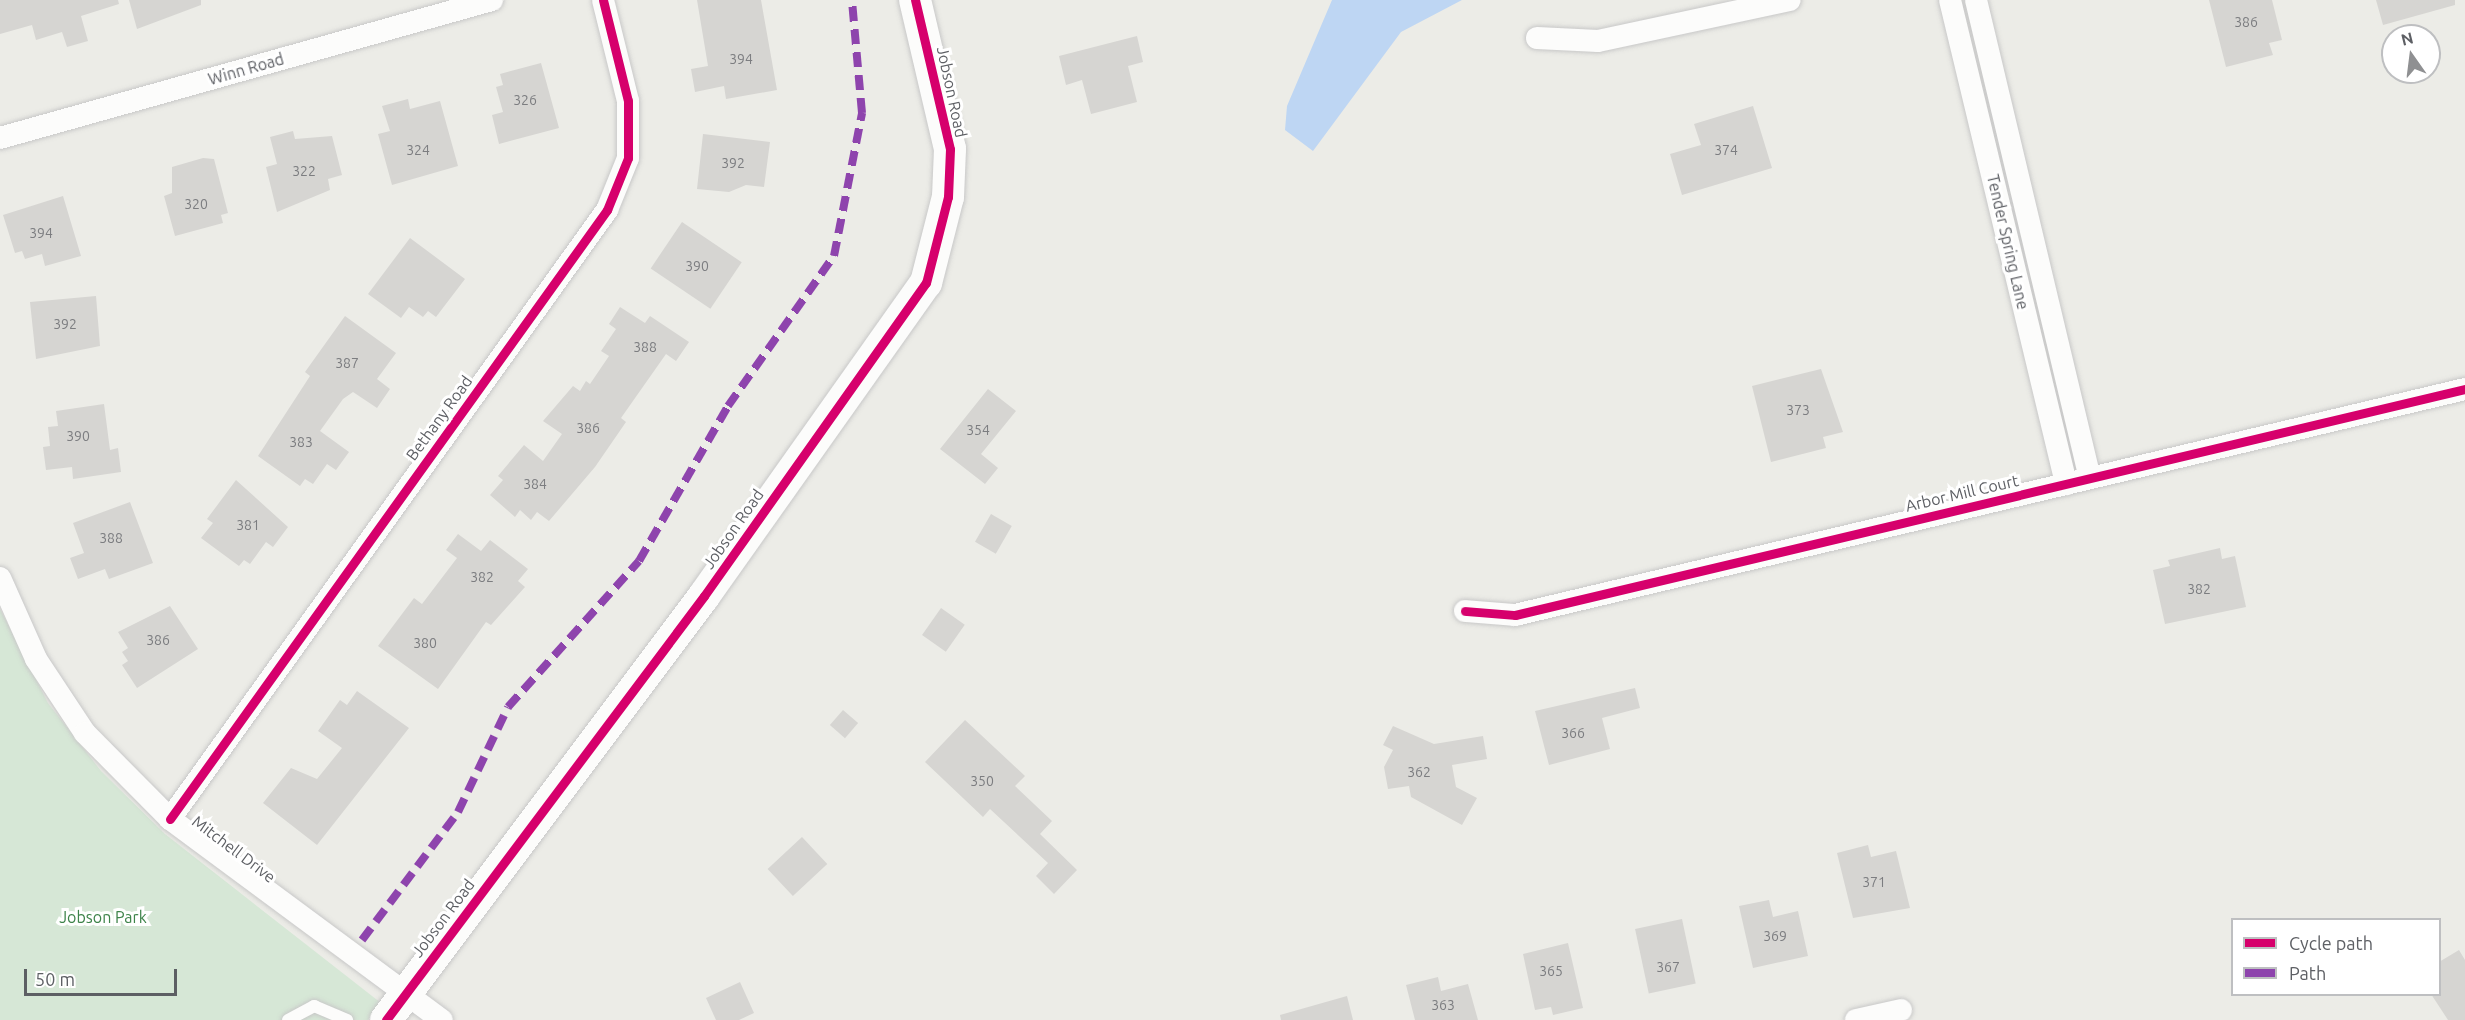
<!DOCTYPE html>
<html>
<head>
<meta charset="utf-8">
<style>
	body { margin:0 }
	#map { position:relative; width:2465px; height:1020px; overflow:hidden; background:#ecece7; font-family:Ubuntu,sans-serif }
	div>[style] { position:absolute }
	.green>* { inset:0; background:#d6e7d6 }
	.water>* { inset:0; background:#bed6f3 }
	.building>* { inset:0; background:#d6d5d2; transform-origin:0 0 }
	.roads { filter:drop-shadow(0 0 2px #c8c8c8) drop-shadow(0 0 2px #c8c8c8) }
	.lane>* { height:12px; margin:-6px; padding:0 6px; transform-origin:6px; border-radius:6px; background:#fcfcfb }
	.street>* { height:22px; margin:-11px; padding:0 11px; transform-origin:11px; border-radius:11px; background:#fcfcfb }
	.secondary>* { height:32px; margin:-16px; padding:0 16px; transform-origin:16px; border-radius:16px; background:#fcfcfb }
	.quiet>* { height:8px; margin-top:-4px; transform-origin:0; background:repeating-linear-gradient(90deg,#8e44ad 0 15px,transparent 0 23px) }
	.cycleway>* { height:9px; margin:-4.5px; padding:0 4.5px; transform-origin:4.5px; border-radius:4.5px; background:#d6006c }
	span { translate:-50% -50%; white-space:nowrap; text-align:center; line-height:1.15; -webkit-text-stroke:6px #fff; paint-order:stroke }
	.number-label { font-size:14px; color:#7c7d80 }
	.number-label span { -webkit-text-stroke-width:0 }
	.street-label { font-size:16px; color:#5d5f64 }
	.park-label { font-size:16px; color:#3d8349 }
	.legend { position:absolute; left:2231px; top:918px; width:210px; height:78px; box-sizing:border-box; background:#fff; border:2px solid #bebfc1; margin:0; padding:8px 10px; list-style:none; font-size:18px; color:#5d5f64 }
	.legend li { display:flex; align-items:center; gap:12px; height:30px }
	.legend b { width:30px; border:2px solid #bebfc1 }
	.north { position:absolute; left:2381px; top:24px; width:60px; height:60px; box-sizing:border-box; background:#fff; border:2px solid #bebfc1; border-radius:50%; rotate:346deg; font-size:16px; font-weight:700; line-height:24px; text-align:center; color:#5d5f64 }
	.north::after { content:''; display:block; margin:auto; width:21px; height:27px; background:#8f9092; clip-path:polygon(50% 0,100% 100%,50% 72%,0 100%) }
	.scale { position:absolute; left:24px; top:969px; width:153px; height:27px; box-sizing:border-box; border:3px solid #5d5f64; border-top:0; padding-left:8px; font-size:18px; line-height:21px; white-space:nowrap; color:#5d5f64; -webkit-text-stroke:4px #fff; paint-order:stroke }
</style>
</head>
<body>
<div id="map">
	<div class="green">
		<i style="clip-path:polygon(0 609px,48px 703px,101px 771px,165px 834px,381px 1003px,368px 1020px,0 1020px)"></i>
	</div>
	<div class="water">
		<i style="clip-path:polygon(1332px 0,1462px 0,1401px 32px,1313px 151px,1285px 130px,1287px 106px)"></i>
	</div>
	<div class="building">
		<i style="clip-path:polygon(0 0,118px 0,119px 4px,81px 16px,88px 41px,67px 47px,62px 32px,36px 40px,32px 25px,0 34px)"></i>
		<i style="clip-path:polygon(129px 0,201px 0,201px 5px,137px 29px)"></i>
		<i style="clip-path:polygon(697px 0,761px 0,777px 90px,726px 99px,724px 86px,695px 92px,691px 69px,708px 66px)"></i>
		<i style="clip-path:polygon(2209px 0,2272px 0,2282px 40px,2269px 43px,2273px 55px,2226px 67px)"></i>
		<i style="clip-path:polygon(2376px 0,2455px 0,2455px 5px,2383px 25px)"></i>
		<i style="clip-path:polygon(1137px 36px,1143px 62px,1128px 66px,1137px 102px,1091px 114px,1082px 80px,1066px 85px,1059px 56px)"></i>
		<i style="clip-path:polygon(541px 63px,559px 128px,499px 144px,492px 115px,503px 112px,496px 87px,503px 85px,500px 74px)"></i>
		<i style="clip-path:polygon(408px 99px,410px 109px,440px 101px,458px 166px,392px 185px,378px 134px,390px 131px,382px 106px)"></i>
		<i style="clip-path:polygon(1753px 106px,1772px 168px,1682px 195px,1670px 154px,1701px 145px,1694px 124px)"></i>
		<i style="clip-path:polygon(293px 131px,295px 139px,332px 136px,342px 175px,328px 179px,330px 190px,277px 212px,266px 167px,277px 164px,270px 137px)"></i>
		<i style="clip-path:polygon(703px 134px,770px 142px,764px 187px,746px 185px,729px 192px,697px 189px)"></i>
		<i style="clip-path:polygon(203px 158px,214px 159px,228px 213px,221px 215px,223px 223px,175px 236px,164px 196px,172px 193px,172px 167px)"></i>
		<i style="clip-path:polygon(63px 196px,81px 256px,45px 266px,42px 254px,25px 259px,22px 251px,15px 253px,3px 215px)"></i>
		<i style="left:682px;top:222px;width:72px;height:56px;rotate:34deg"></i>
		<i style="clip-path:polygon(410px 238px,465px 279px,436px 317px,428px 311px,423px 317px,409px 307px,401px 318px,368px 294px)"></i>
		<i style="clip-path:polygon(96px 296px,100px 346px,36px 359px,30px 302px)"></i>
		<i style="clip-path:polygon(620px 307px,645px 323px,650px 316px,689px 342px,676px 361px,666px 354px,621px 418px,626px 422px,595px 467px,549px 521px,537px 512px,531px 520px,520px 510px,515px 517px,490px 495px,503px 480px,498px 476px,524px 445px,543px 461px,562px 434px,543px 421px,573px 386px,580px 391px,586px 381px,590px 384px,609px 356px,601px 351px,616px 329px,609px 324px)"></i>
		<i style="clip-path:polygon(345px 316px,396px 353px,377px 379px,390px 389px,377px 408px,353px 392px,343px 399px,320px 431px,349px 452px,336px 470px,327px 464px,313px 484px,305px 479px,300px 486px,258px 456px,310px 376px,305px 372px)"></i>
		<i style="clip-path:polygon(1821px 369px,1843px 432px,1823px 437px,1826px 448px,1771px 462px,1752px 386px)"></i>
		<i style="clip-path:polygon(988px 389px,1016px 411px,981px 454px,998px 468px,985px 484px,940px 449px)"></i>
		<i style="clip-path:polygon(104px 404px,110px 450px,118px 448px,121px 472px,73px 479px,72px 467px,46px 470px,43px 447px,50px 446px,48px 427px,58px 426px,56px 411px)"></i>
		<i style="clip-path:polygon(236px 480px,288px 527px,273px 547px,266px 542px,250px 564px,244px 560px,239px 566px,201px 538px,213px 523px,207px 519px)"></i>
		<i style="clip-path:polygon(130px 502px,153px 563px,109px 579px,105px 569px,78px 579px,70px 558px,84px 553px,73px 523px)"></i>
		<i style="left:991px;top:514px;width:24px;height:32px;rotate:30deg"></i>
		<i style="clip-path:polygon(458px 534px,481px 551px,490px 540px,528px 569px,518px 581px,525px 587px,491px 625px,486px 622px,438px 689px,378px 646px,414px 598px,422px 604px,457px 558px,446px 550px)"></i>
		<i style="clip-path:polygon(2220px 548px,2222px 559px,2235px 556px,2246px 607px,2165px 624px,2153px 570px,2170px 566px,2168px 560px)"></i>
		<i style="clip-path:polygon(170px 606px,198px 649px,137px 688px,122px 665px,128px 661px,122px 652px,128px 648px,118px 632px)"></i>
		<i style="left:941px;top:608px;width:29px;height:33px;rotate:35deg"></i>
		<i style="clip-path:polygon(1635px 688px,1640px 708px,1602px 718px,1610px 749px,1549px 765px,1535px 711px)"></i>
		<i style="clip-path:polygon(357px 691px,409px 728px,317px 845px,263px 803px,291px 768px,317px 779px,342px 748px,318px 731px,340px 700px,347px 705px)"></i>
		<i style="left:843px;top:710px;width:20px;height:20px;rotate:41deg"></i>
		<i style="clip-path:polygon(965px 720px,1025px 776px,1015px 786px,1052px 821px,1040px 834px,1077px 870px,1054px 894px,1036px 876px,1048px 863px,990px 809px,983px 817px,925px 762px)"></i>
		<i style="clip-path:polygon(1393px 726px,1434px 744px,1483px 736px,1487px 759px,1452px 765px,1456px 787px,1477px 798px,1462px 825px,1411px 797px,1409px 786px,1388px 789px,1384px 767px,1393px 750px,1383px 745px)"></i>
		<i style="left:802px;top:837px;width:37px;height:47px;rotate:47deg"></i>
		<i style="clip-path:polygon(1868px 845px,1871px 857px,1896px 851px,1910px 908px,1853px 918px,1837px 853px)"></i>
		<i style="clip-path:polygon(1769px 900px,1773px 917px,1798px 911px,1808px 956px,1753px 968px,1739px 906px)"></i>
		<i style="left:1682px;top:919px;width:66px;height:48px;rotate:78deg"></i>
		<i style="clip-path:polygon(1568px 943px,1583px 1008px,1553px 1015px,1551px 1007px,1535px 1010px,1523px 954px)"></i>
		<i style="clip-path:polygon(2459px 950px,2465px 960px,2465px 1020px,2448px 1020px,2431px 994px,2439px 994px,2439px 962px)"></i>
		<i style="clip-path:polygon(1438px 977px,1441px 991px,1468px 984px,1478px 1020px,1415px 1020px,1406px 985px)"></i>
		<i style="clip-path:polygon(740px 982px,754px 1013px,739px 1020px,716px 1020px,706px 998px)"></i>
		<i style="clip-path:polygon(1347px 996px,1353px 1020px,1281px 1020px,1280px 1015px)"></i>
	</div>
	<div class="roads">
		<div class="lane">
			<i style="left:288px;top:1020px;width:30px;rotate:-28deg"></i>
			<i style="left:314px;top:1006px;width:36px;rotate:23deg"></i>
		</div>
		<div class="street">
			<i style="left:1950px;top:0;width:498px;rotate:76.5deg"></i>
			<i style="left:1976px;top:0;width:491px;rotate:76.6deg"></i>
			<i style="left:1537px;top:38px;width:61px;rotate:2.8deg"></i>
			<i style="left:1598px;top:41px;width:196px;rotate:-12.1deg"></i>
			<i style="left:0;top:138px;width:511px;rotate:-15.67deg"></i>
			<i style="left:0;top:578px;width:89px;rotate:66deg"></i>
			<i style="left:36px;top:659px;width:89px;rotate:56.5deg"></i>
			<i style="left:85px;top:733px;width:121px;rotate:45.3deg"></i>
			<i style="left:170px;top:819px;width:338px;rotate:36.5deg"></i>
			<i style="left:1465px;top:611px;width:50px;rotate:4.6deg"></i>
			<i style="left:1515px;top:615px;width:977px;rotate:-13.38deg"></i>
			<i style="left:170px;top:819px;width:750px;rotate:-54.34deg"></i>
			<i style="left:607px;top:210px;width:56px;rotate:-68deg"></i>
			<i style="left:628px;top:158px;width:57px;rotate:-90deg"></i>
			<i style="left:628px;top:101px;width:104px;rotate:-103.9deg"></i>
			<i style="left:1856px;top:1020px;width:46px;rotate:-12.5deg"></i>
		</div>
		<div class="secondary">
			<i style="left:386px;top:1020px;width:530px;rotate:-53.13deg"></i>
			<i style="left:704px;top:596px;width:384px;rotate:-54.7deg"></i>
			<i style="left:926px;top:283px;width:89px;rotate:-75.7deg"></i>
			<i style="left:948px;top:197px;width:48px;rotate:-87.6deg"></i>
			<i style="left:950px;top:149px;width:153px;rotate:-103.2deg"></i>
		</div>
	</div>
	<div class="quiet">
		<i style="left:362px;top:940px;width:160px;rotate:-53.1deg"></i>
		<i style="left:458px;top:812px;width:116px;rotate:-64.5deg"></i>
		<i style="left:508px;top:707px;width:196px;rotate:-48.1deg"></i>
		<i style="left:639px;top:561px;width:179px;rotate:-60.1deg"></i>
		<i style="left:728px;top:406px;width:184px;rotate:-54.8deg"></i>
		<i style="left:834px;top:256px;width:146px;rotate:-78.9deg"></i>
		<i style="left:862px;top:113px;width:113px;rotate:-95.1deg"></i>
	</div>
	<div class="cycleway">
		<i style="left:1465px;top:611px;width:50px;rotate:4.6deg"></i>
		<i style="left:1515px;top:615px;width:977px;rotate:-13.38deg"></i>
		<i style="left:170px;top:819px;width:750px;rotate:-54.34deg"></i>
		<i style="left:607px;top:210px;width:56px;rotate:-68deg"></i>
		<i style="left:628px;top:158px;width:57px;rotate:-90deg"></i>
		<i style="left:628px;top:101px;width:104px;rotate:-103.9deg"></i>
		<i style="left:386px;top:1020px;width:530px;rotate:-53.13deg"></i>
		<i style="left:704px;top:596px;width:384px;rotate:-54.7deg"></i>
		<i style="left:926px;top:283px;width:89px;rotate:-75.7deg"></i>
		<i style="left:948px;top:197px;width:48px;rotate:-87.6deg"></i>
		<i style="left:950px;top:149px;width:153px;rotate:-103.2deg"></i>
	</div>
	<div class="number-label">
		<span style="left:2246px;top:22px">386</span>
		<span style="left:741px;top:59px">394</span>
		<span style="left:525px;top:100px">326</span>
		<span style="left:418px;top:150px">324</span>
		<span style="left:1726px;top:150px">374</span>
		<span style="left:733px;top:163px">392</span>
		<span style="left:304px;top:171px">322</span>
		<span style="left:196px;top:204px">320</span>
		<span style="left:41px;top:233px">394</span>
		<span style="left:697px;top:266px">390</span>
		<span style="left:65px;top:324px">392</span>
		<span style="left:645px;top:347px">388</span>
		<span style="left:347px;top:363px">387</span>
		<span style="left:1798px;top:410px">373</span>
		<span style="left:588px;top:428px">386</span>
		<span style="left:978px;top:430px">354</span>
		<span style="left:78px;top:436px">390</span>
		<span style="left:301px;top:442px">383</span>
		<span style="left:535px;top:484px">384</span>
		<span style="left:248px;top:525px">381</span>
		<span style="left:111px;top:538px">388</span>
		<span style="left:482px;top:577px">382</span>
		<span style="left:2199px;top:589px">382</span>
		<span style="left:158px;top:640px">386</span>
		<span style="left:425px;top:643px">380</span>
		<span style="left:1573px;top:733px">366</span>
		<span style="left:1419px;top:772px">362</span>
		<span style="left:982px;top:781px">350</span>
		<span style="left:1874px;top:882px">371</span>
		<span style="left:1775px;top:936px">369</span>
		<span style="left:1668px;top:967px">367</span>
		<span style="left:1551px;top:971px">365</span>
		<span style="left:1443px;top:1005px">363</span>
	</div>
	<div class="street-label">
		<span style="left:246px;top:69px;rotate:-16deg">Winn Road</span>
		<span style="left:952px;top:92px;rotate:78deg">Jobson Road</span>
		<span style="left:2008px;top:242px;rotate:77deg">Tender Spring Lane</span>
		<span style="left:439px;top:418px;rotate:-54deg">Bethany Road</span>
		<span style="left:1962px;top:493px;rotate:-13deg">Arbor Mill Court</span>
		<span style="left:733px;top:529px;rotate:-55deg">Jobson Road</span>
		<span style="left:234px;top:849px;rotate:37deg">Mitchell Drive</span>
		<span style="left:443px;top:918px;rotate:-53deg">Jobson Road</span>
	</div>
	<div class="park-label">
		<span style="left:103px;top:917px">Jobson Park</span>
	</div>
	<ul class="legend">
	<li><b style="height:8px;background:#d6006c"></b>Cycle path</li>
	<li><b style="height:8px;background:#8e44ad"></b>Path</li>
	</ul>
	<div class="north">N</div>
	<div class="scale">50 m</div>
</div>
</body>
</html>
